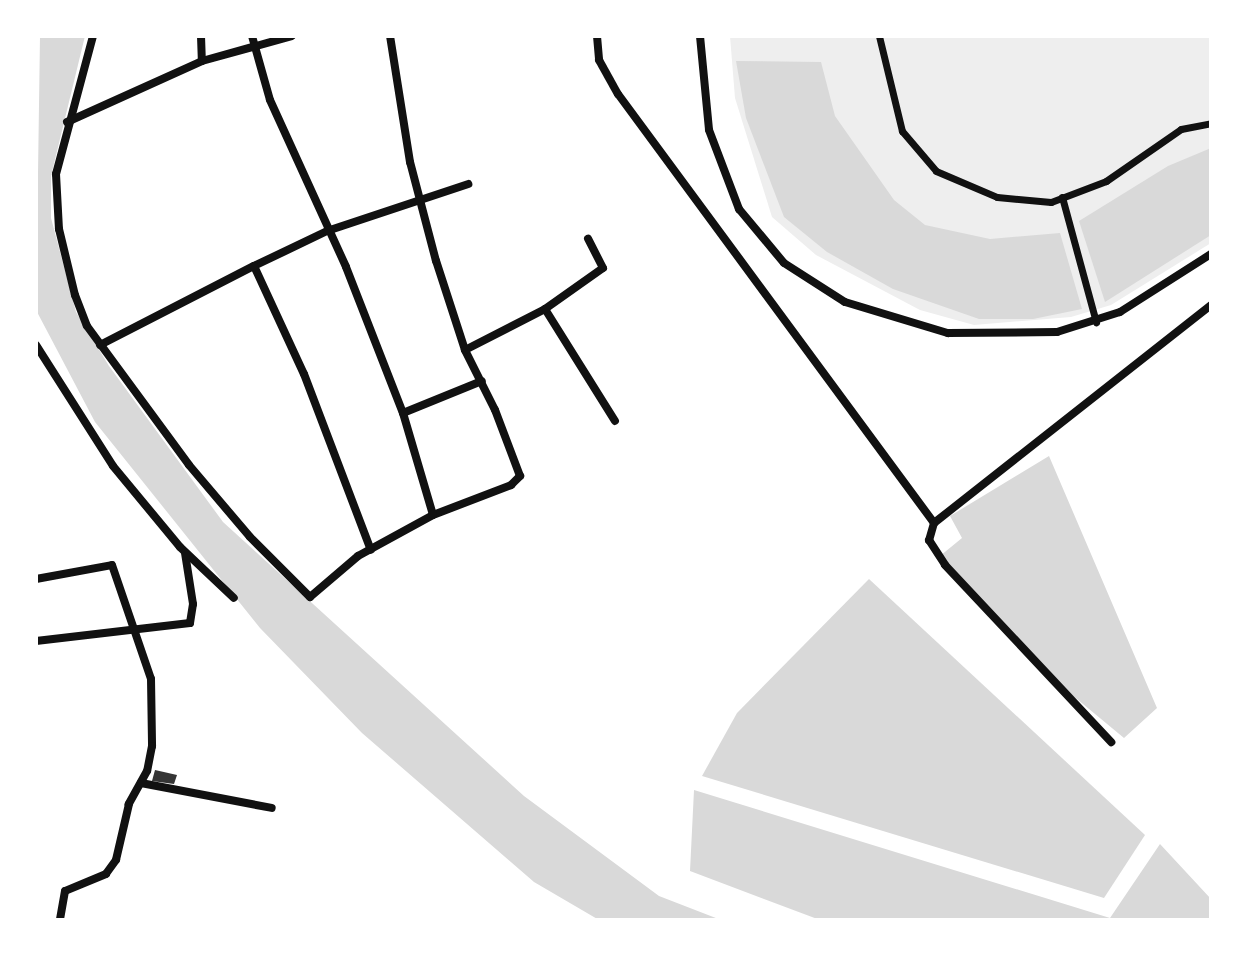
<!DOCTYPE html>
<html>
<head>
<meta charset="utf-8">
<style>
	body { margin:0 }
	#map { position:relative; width:1247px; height:956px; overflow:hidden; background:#fff; font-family:"Archivo Narrow",sans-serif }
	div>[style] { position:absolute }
	.green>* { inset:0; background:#eee }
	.water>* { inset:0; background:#d9d9d9 }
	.building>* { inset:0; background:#353535 }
	.pedestrian>* { height:7px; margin:-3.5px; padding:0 3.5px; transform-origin:3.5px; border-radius:3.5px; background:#111 }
	.minor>* { height:8px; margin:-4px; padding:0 4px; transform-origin:4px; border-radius:4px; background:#111 }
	span { translate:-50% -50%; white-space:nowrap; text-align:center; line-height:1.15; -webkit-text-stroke:8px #fff; paint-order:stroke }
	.frame { position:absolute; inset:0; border:38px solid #fff; pointer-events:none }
</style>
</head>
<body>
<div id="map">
	<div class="green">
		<i style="clip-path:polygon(730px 36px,1211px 36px,1211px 243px,1111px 305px,1071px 317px,974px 325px,920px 310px,816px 255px,772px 217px,735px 98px)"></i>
	</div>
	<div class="water">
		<i style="clip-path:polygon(40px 36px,85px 36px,51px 176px,51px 218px,76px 312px,109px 366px,223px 522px,524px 796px,659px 896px,721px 920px,599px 920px,534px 882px,362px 733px,260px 628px,95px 422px,36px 310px)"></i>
		<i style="clip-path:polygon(736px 61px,821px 62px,835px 116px,894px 200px,925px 225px,990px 239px,1060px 233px,1082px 309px,1033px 319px,979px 319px,893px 289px,827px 252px,784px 217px,746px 118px)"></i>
		<i style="clip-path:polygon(1211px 148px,1211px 235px,1105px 302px,1079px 221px,1168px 166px)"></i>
		<i style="clip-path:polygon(1049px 456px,1157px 708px,1124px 738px,1048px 675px,940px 556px,962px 538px,950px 516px)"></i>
		<i style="clip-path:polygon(869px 579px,1145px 835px,1104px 898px,702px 776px,737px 713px)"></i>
		<i style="clip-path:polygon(694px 790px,1110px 918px,1160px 844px,1211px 899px,1211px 920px,820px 920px,690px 871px)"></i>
	</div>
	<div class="building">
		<i style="clip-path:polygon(155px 770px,177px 775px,174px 784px,152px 781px)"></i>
	</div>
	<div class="pedestrian">
		<i style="left:879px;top:36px;width:98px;rotate:76.4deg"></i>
		<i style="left:902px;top:131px;width:52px;rotate:49.6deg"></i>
		<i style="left:936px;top:171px;width:66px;rotate:23.1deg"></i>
		<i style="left:997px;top:197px;width:54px;rotate:5.3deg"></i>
		<i style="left:1051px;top:202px;width:59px;rotate:-20.9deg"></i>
		<i style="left:1106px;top:181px;width:91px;rotate:-34.7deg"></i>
		<i style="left:1181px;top:129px;width:31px;rotate:-11deg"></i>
		<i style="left:1062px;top:197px;width:130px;rotate:74.8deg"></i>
	</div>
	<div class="minor">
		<i style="left:93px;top:36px;width:143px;rotate:105deg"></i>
		<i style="left:56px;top:174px;width:55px;rotate:86.9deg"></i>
		<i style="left:59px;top:229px;width:68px;rotate:76.4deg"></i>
		<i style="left:75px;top:295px;width:33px;rotate:69deg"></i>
		<i style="left:87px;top:326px;width:172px;rotate:53.7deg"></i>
		<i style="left:189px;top:465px;width:94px;rotate:49.7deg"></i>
		<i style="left:250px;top:537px;width:85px;rotate:45deg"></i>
		<i style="left:310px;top:597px;width:63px;rotate:-40.5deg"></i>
		<i style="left:358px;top:556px;width:85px;rotate:-28.7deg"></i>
		<i style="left:433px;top:515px;width:84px;rotate:-21deg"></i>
		<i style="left:511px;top:485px;width:13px;rotate:-45deg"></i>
		<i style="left:520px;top:476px;width:71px;rotate:-110.7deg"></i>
		<i style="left:495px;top:410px;width:67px;rotate:-116.6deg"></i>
		<i style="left:465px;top:350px;width:94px;rotate:-108deg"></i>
		<i style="left:436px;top:261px;width:102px;rotate:-104.7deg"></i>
		<i style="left:410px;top:162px;width:128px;rotate:-99deg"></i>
		<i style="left:201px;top:36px;width:25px;rotate:88deg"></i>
		<i style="left:252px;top:36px;width:66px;rotate:74.3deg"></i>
		<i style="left:270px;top:100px;width:183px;rotate:65.5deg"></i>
		<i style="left:346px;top:267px;width:157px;rotate:68.7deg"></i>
		<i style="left:403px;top:413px;width:106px;rotate:73.6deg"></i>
		<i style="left:597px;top:36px;width:24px;rotate:85deg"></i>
		<i style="left:599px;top:60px;width:39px;rotate:61deg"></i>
		<i style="left:618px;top:94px;width:533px;rotate:53.62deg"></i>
		<i style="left:934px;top:523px;width:352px;rotate:-38.2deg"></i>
		<i style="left:700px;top:36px;width:94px;rotate:84.5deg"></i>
		<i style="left:709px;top:130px;width:85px;rotate:69.2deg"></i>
		<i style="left:739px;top:209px;width:70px;rotate:50.2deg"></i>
		<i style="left:784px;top:263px;width:72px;rotate:32.6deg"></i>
		<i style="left:845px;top:302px;width:108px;rotate:16.8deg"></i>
		<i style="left:948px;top:333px;width:109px;rotate:-0.5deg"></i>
		<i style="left:1057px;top:332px;width:66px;rotate:-17.6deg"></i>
		<i style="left:1120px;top:312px;width:108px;rotate:-32.5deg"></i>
		<i style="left:67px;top:122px;width:148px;rotate:-24.3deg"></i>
		<i style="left:202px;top:61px;width:93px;rotate:-15.5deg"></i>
		<i style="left:254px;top:266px;width:81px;rotate:-25.6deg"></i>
		<i style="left:327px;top:231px;width:149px;rotate:-18.4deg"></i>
		<i style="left:545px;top:309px;width:132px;rotate:58deg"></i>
		<i style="left:36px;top:345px;width:143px;rotate:57.5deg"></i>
		<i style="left:113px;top:466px;width:105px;rotate:50.4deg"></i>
		<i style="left:180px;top:547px;width:74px;rotate:43.4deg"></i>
		<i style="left:100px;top:345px;width:173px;rotate:-27.2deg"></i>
		<i style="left:254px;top:266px;width:119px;rotate:65.2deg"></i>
		<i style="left:304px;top:374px;width:188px;rotate:69.2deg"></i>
		<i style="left:465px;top:350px;width:90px;rotate:-27.1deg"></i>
		<i style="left:545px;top:309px;width:71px;rotate:-35.3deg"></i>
		<i style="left:603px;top:268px;width:33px;rotate:-117deg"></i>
		<i style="left:403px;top:413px;width:85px;rotate:-22.1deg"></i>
		<i style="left:934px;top:523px;width:18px;rotate:106deg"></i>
		<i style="left:929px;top:540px;width:30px;rotate:57deg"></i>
		<i style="left:945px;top:565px;width:243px;rotate:46.8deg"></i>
		<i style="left:36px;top:579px;width:77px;rotate:-10.4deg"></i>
		<i style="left:112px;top:565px;width:120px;rotate:71.1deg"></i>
		<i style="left:151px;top:679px;width:67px;rotate:89.1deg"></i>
		<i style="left:152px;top:746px;width:25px;rotate:101deg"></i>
		<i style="left:147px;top:771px;width:38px;rotate:119deg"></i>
		<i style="left:129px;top:804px;width:57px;rotate:103.1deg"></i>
		<i style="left:116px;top:860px;width:17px;rotate:126deg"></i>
		<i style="left:106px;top:874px;width:44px;rotate:157.5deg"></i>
		<i style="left:65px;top:891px;width:29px;rotate:100deg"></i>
		<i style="left:36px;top:641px;width:155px;rotate:-6.7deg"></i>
		<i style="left:190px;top:623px;width:19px;rotate:-81deg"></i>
		<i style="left:193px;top:604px;width:52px;rotate:-98.9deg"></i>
		<i style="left:141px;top:783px;width:133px;rotate:10.8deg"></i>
	</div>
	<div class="frame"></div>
</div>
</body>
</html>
